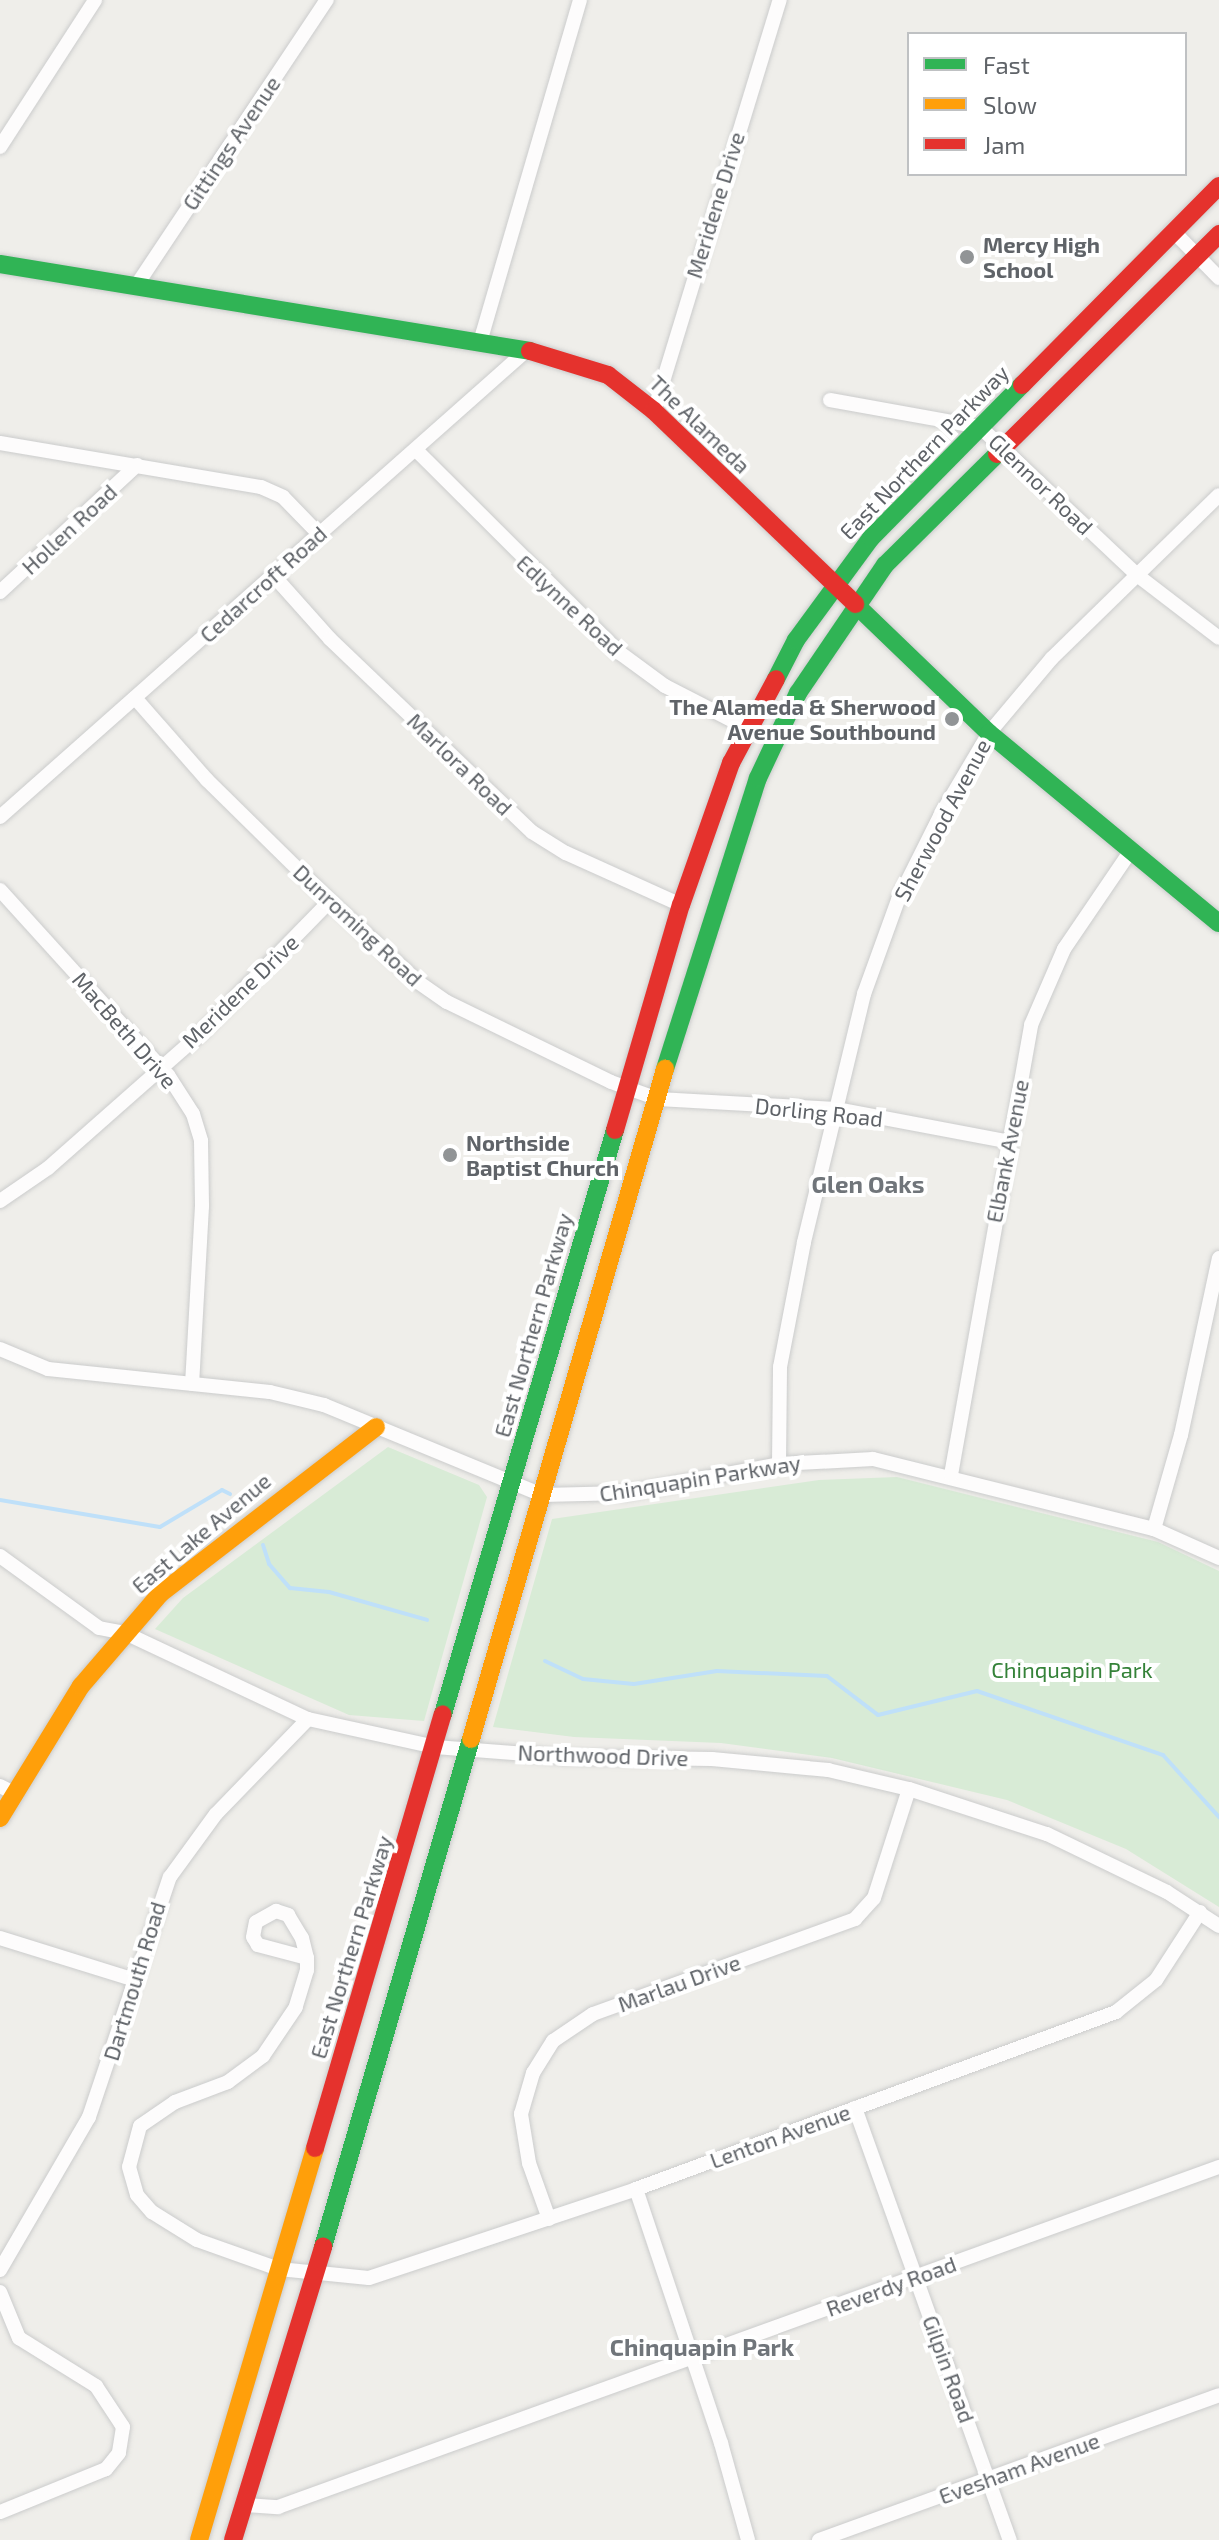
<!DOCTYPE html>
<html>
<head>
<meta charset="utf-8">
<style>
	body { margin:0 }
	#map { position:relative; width:1219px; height:2540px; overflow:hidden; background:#efeeea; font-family:"Exo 2",sans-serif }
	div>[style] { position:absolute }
	.green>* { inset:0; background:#d8ebd6 }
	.stream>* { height:4px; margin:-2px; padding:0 2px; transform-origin:2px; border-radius:2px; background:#bfe0f9 }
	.roads { filter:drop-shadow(0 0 2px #cbcccc) drop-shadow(0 0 2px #cbcccc) }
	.street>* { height:14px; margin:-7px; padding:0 7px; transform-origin:7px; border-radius:7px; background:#fdfcfc }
	.fast>* { height:18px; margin:-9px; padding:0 9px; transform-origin:9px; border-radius:9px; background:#30b455 }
	.slow>* { height:18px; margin:-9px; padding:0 9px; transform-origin:9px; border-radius:9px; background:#ff9f0a }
	.jam>* { height:18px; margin:-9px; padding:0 9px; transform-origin:9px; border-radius:9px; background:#e5322d }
	.dots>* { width:22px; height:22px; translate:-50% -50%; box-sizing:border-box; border:4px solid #fff; border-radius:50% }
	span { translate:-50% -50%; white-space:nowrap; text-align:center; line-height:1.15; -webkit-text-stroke:8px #fff; paint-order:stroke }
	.street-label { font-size:22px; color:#5f6368 }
	.poi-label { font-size:22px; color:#5f6368; font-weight:700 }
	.left { translate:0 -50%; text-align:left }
	.right { translate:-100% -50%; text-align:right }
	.park-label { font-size:22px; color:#348238 }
	.neighbourhood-label { font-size:24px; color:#70757a; font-weight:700 }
	.legend { position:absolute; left:907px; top:32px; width:280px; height:144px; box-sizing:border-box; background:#fff; border:2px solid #bfc1c3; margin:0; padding:10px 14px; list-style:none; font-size:24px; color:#5f6368 }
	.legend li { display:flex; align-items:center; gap:16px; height:40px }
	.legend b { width:40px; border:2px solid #bfc1c3 }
</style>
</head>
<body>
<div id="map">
	<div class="green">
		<i style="clip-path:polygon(388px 1447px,479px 1485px,487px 1497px,424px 1721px,349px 1715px,155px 1629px,183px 1598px)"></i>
		<i style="clip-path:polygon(897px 1477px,1158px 1542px,1219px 1571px,1219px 1907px,1126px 1849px,1007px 1800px,832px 1758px,721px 1743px,574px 1737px,493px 1727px,552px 1519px,819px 1480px)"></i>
	</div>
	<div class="stream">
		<i style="left:0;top:1500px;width:162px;rotate:9.6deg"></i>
		<i style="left:160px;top:1527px;width:72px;rotate:-30.8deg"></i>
		<i style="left:222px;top:1490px;width:9px;rotate:27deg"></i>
		<i style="left:263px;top:1545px;width:20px;rotate:72deg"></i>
		<i style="left:269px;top:1564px;width:32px;rotate:49deg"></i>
		<i style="left:290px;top:1588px;width:39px;rotate:6deg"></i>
		<i style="left:329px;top:1592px;width:102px;rotate:15.9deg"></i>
		<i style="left:545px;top:1661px;width:42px;rotate:25.3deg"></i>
		<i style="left:583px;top:1679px;width:51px;rotate:5.6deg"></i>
		<i style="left:634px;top:1684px;width:84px;rotate:-8.9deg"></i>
		<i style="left:717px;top:1671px;width:110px;rotate:2.6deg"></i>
		<i style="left:827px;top:1676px;width:64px;rotate:37.4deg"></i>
		<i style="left:878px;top:1715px;width:102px;rotate:-13.6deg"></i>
		<i style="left:977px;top:1691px;width:197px;rotate:19deg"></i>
		<i style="left:1163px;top:1755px;width:84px;rotate:47.9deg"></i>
	</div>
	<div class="roads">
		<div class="street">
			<i style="left:0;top:147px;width:175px;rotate:-57.1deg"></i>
			<i style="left:1173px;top:231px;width:66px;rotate:45.6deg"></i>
			<i style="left:136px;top:286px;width:344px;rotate:-56.3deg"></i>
			<i style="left:480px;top:342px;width:356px;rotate:-73.7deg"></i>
			<i style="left:830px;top:400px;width:152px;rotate:10.2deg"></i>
			<i style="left:980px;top:427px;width:216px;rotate:43.3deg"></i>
			<i style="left:1137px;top:575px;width:103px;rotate:37.5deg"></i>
			<i style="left:654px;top:411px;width:430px;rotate:-73deg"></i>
			<i style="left:0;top:443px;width:265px;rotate:9.6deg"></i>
			<i style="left:261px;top:487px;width:24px;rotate:24deg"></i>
			<i style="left:283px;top:497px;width:52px;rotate:45.8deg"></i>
			<i style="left:417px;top:451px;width:286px;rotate:44.9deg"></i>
			<i style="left:620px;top:653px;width:56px;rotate:36.3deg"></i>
			<i style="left:665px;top:686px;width:92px;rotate:27.1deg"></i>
			<i style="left:273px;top:575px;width:86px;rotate:48.3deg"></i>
			<i style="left:330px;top:639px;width:279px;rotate:43.7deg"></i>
			<i style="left:532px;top:832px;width:40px;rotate:32deg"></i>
			<i style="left:566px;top:853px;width:126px;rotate:24.3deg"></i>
			<i style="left:0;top:592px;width:187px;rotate:-42.8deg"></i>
			<i style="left:135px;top:698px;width:109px;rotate:48.7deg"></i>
			<i style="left:207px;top:780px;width:173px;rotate:44.5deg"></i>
			<i style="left:330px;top:901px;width:120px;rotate:42.6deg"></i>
			<i style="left:418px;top:982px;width:35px;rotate:35deg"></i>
			<i style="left:447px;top:1002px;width:182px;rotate:26deg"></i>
			<i style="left:611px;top:1082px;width:50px;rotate:19.9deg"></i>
			<i style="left:658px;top:1099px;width:178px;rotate:3.2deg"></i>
			<i style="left:836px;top:1109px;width:177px;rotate:10.7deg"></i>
			<i style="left:0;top:817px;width:704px;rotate:-41.55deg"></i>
			<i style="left:0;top:890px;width:250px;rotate:47.8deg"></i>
			<i style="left:168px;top:1075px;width:46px;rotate:57.3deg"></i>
			<i style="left:193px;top:1114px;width:28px;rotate:73deg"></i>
			<i style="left:201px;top:1141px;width:65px;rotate:89.1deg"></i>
			<i style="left:202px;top:1206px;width:178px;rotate:93.2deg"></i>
			<i style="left:0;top:1201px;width:58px;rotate:-34.5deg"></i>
			<i style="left:48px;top:1168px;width:205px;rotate:-41.4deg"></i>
			<i style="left:202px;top:1032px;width:183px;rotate:-45.7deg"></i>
			<i style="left:0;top:1349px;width:52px;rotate:22.6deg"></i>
			<i style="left:48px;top:1369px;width:223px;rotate:5.9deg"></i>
			<i style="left:270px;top:1392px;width:56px;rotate:13.5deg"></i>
			<i style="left:324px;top:1405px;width:236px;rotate:22.4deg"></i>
			<i style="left:542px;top:1495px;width:84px;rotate:-1.4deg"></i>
			<i style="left:626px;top:1493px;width:156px;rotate:-10.7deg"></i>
			<i style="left:779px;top:1464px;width:94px;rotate:-3deg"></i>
			<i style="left:873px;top:1459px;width:290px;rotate:14deg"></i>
			<i style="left:1154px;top:1529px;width:71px;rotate:24deg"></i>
			<i style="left:779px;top:1464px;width:97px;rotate:-89.4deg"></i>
			<i style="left:780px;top:1367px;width:127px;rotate:-79.1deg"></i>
			<i style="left:804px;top:1242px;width:255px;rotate:-76.4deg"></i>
			<i style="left:864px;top:994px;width:100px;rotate:-70.1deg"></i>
			<i style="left:898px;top:900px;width:94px;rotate:-63.4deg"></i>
			<i style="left:940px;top:816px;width:96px;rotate:-59.4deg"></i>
			<i style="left:989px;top:733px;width:98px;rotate:-50deg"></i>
			<i style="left:1052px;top:658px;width:233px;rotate:-44.3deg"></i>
			<i style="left:951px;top:1475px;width:457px;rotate:-79.9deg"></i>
			<i style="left:1031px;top:1025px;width:83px;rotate:-66.5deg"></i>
			<i style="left:1064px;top:949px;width:117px;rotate:-55.8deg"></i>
			<i style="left:1154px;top:1529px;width:98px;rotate:-74deg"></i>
			<i style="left:1181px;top:1435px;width:181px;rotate:-77.9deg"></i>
			<i style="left:0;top:1556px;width:122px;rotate:36deg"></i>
			<i style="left:99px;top:1628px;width:26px;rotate:11deg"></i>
			<i style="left:125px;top:1633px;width:202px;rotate:25.2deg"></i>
			<i style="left:308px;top:1719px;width:130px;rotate:12.4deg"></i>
			<i style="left:435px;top:1747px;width:131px;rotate:4.4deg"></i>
			<i style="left:566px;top:1757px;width:146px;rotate:0.8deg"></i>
			<i style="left:712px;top:1759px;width:117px;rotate:5.4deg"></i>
			<i style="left:828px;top:1770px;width:83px;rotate:13.2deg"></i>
			<i style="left:909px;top:1789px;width:145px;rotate:18.1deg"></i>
			<i style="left:1047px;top:1834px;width:133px;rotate:25.8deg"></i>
			<i style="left:1167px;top:1892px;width:62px;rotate:33.2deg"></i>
			<i style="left:0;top:1786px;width:16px;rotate:27deg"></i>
			<i style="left:0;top:1938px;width:141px;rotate:17.3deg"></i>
			<i style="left:307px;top:1958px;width:51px;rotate:-165.1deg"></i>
			<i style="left:258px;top:1945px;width:9px;rotate:-122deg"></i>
			<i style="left:253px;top:1937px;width:15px;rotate:-79deg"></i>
			<i style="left:256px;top:1922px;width:23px;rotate:-29deg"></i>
			<i style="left:276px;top:1911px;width:13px;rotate:18deg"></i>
			<i style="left:288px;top:1915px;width:27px;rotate:59deg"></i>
			<i style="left:302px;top:1938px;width:21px;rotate:76deg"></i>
			<i style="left:307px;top:1958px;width:12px;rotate:90deg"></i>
			<i style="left:307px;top:1970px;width:39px;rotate:107deg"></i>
			<i style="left:296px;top:2007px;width:59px;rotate:124deg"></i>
			<i style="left:263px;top:2056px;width:44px;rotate:143.4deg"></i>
			<i style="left:228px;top:2082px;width:57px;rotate:159.3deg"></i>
			<i style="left:175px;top:2102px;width:42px;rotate:145.6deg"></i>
			<i style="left:140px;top:2126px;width:42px;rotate:105deg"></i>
			<i style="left:129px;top:2167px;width:29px;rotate:74deg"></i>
			<i style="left:137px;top:2195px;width:23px;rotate:49deg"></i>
			<i style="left:152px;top:2212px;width:53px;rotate:31.9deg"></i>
			<i style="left:197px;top:2240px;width:87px;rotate:19.5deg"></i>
			<i style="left:279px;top:2269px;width:90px;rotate:5.7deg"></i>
			<i style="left:369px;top:2278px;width:281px;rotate:-18.4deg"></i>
			<i style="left:636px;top:2189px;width:512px;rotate:-20.24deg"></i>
			<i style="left:1116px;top:2012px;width:51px;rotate:-38.7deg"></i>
			<i style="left:1156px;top:1980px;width:81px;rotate:-57.1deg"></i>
			<i style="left:855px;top:2108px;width:459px;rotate:70.3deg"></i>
			<i style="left:636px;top:2189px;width:268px;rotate:71.5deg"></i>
			<i style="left:721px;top:2443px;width:101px;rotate:74.4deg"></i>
			<i style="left:549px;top:2219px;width:59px;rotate:-109.7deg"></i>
			<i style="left:529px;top:2163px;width:50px;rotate:-99.3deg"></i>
			<i style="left:521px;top:2114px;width:43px;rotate:-73.7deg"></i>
			<i style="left:533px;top:2073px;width:38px;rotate:-58deg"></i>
			<i style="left:553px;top:2041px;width:48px;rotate:-34deg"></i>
			<i style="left:593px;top:2014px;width:279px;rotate:-19.9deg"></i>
			<i style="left:855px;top:1919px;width:28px;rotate:-48deg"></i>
			<i style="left:874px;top:1898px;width:114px;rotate:-72.2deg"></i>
			<i style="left:0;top:2270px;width:177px;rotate:-59.8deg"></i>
			<i style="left:89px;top:2117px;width:253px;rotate:-71.4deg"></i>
			<i style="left:170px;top:1877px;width:78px;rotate:-53.9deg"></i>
			<i style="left:216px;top:1814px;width:132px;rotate:-45.9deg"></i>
			<i style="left:0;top:2292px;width:50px;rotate:67.6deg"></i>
			<i style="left:19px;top:2338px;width:91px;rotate:31.9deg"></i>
			<i style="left:96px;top:2386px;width:49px;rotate:56.6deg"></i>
			<i style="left:123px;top:2427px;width:26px;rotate:99deg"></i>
			<i style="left:119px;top:2453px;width:21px;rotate:129deg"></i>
			<i style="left:106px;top:2469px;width:114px;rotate:157.9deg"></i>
			<i style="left:246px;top:2505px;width:32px;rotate:4deg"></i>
			<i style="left:278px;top:2507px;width:1001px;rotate:-19.87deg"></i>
			<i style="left:819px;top:2540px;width:425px;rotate:-19.9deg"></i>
		</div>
		<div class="fast">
			<i style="left:0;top:264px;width:537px;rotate:9.32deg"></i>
			<i style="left:855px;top:604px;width:186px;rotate:43.9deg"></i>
			<i style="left:989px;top:733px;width:298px;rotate:39.6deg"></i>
			<i style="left:776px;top:679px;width:44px;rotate:-62.9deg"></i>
			<i style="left:796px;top:640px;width:127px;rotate:-53.7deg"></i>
			<i style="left:871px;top:538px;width:215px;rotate:-45.4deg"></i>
			<i style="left:665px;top:1069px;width:305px;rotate:-72.3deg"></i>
			<i style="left:758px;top:778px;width:94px;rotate:-64.8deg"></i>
			<i style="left:798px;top:693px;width:155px;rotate:-55.8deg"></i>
			<i style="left:885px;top:565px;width:158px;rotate:-44.7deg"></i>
			<i style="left:443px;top:1714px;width:609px;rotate:-73.59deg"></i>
			<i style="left:323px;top:2247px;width:529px;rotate:-73.76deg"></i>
		</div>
		<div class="slow">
			<i style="left:471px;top:1739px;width:698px;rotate:-73.85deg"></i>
			<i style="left:0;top:1818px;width:155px;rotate:-58.5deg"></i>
			<i style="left:81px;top:1686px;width:121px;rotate:-49.3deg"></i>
			<i style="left:160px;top:1594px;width:273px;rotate:-37.7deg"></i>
			<i style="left:199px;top:2540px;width:409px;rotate:-73.5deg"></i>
		</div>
		<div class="jam">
			<i style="left:530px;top:351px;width:82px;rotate:17.1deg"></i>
			<i style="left:608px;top:375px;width:58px;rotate:38deg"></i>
			<i style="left:654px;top:411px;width:279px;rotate:43.8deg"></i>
			<i style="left:1022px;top:385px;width:280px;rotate:-45.3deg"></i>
			<i style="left:997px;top:454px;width:313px;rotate:-44.7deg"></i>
			<i style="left:615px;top:1130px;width:234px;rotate:-73.7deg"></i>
			<i style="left:681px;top:905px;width:151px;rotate:-70.6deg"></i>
			<i style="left:731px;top:763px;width:95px;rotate:-61.8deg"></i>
			<i style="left:315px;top:2148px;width:452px;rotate:-73.6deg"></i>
			<i style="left:233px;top:2540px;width:307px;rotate:-72.9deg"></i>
		</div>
	</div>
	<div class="dots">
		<i style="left:967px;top:257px;background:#919496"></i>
		<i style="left:952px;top:719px;background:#919496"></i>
		<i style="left:450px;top:1155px;background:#919496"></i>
	</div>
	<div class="street-label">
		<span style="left:231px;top:143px;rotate:-56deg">Gittings Avenue</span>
		<span style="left:715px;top:205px;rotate:-73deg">Meridene Drive</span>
		<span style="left:700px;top:424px;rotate:44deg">The Alameda</span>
		<span style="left:924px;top:452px;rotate:-46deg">East Northern Parkway</span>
		<span style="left:1041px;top:484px;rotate:44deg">Glennor Road</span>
		<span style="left:69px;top:529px;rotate:-43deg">Hollen Road</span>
		<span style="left:263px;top:584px;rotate:-42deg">Cedarcroft Road</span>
		<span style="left:570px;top:605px;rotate:43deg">Edlynne Road</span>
		<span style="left:460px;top:764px;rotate:44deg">Marlora Road</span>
		<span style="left:942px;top:820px;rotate:-62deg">Sherwood Avenue</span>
		<span style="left:358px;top:925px;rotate:43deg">Dunroming Road</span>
		<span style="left:240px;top:991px;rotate:-44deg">Meridene Drive</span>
		<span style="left:125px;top:1030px;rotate:49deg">MacBeth Drive</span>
		<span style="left:819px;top:1112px;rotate:6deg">Dorling Road</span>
		<span style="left:1007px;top:1151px;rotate:-79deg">Elbank Avenue</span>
		<span style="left:533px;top:1325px;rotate:-74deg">East Northern Parkway</span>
		<span style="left:700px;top:1478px;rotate:-9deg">Chinquapin Parkway</span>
		<span style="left:201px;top:1533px;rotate:-40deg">East Lake Avenue</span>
		<span style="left:603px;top:1755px;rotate:2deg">Northwood Drive</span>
		<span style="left:351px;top:1947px;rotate:-73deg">East Northern Parkway</span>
		<span style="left:134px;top:1981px;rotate:-73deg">Dartmouth Road</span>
		<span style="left:679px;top:1983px;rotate:-20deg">Marlau Drive</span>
		<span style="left:780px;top:2136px;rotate:-20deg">Lenton Avenue</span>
		<span style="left:891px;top:2286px;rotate:-20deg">Reverdy Road</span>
		<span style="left:949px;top:2369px;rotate:70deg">Gilpin Road</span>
		<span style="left:1019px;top:2468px;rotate:-20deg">Evesham Avenue</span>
	</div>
	<div class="poi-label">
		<span class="left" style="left:983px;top:257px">Mercy High<br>School</span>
		<span class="right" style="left:936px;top:719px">The Alameda &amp; Sherwood<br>Avenue Southbound</span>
		<span class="left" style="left:466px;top:1155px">Northside<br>Baptist Church</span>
	</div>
	<div class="park-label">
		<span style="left:1072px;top:1670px">Chinquapin Park</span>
	</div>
	<div class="neighbourhood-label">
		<span style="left:868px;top:1184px">Glen Oaks</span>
		<span style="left:702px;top:2347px">Chinquapin Park</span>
	</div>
	<ul class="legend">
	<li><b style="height:10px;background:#30b455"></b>Fast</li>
	<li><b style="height:10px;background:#ff9f0a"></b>Slow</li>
	<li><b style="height:10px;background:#e5322d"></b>Jam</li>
	</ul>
</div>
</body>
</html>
